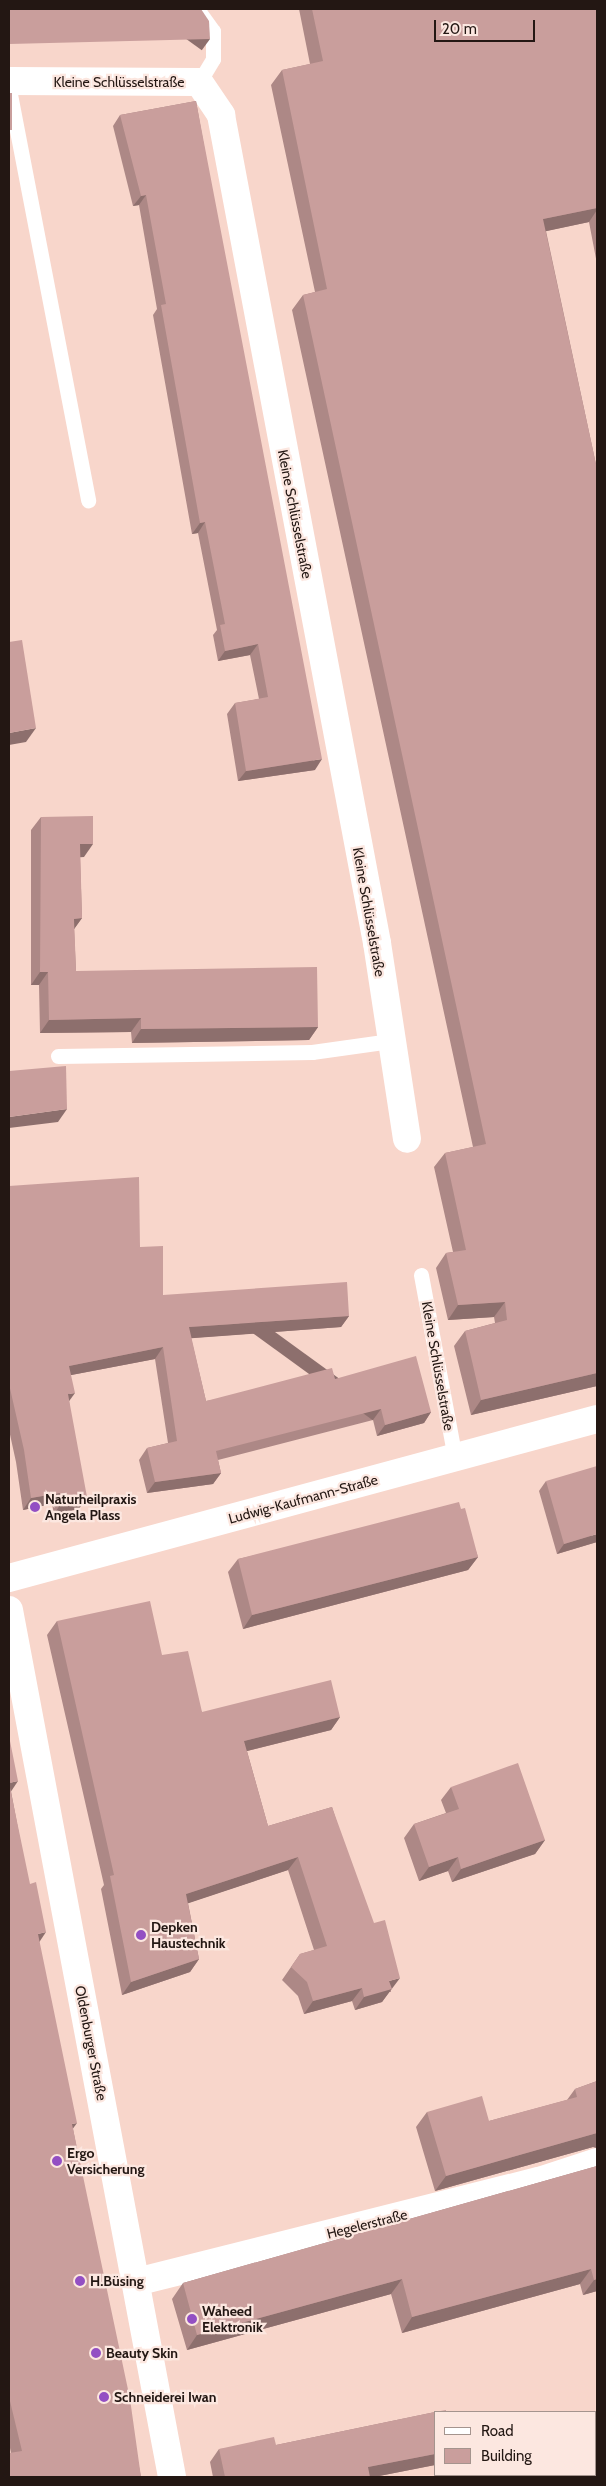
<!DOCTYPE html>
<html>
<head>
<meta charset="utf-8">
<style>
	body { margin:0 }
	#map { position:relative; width:606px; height:2486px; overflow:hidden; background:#f8d6cb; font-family:Cabin,sans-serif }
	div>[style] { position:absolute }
	.lane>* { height:15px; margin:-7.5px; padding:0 7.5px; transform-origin:7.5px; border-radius:7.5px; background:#fff }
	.street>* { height:28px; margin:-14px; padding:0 14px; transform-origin:14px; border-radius:14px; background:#fff }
	.secondary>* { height:28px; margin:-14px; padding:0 14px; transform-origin:14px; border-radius:14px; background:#fff }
	.wall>* { inset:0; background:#ad8886; transform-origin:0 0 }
	.shaded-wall>* { inset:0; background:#8d6f6d; transform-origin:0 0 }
	.building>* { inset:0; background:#c99e9c; transform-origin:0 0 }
	.dots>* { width:14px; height:14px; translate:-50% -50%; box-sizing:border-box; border:2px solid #fce7e0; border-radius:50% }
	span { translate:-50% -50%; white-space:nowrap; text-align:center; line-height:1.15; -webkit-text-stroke:4.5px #fce7e0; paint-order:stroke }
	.street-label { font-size:14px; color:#231713 }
	.poi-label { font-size:14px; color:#231713; font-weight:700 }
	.left { translate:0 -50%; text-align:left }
	.frame { position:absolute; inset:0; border:10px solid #231713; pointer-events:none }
	.legend { position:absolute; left:434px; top:2411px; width:162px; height:65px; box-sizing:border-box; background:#fce7e0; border:1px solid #a5948e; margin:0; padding:6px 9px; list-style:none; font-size:15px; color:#231713 }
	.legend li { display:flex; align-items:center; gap:10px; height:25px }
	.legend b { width:25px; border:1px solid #a5948e }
	.scale { position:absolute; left:434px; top:20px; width:101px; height:22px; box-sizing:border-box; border:2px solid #231713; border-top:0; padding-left:6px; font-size:15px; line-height:18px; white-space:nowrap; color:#231713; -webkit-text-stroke:4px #fce7e0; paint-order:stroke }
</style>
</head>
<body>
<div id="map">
	<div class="lane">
		<i style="left:197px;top:9px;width:27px;rotate:54deg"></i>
		<i style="left:213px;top:31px;width:28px;rotate:90deg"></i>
		<i style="left:213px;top:59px;width:27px;rotate:121deg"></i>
		<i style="left:9px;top:89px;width:419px;rotate:79.1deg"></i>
		<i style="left:58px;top:1056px;width:254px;rotate:-0.9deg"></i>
		<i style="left:312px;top:1052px;width:79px;rotate:-8deg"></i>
		<i style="left:421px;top:1275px;width:186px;rotate:79.5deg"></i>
	</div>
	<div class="street">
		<i style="left:9px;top:81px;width:190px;rotate:0.3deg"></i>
		<i style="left:199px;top:82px;width:40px;rotate:56deg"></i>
		<i style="left:221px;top:115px;width:843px;rotate:79.33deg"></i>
		<i style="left:377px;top:943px;width:198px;rotate:81.3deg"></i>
		<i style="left:9px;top:1610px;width:882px;rotate:79.35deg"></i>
		<i style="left:136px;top:2282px;width:415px;rotate:-14.1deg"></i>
		<i style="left:539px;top:2181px;width:61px;rotate:-18.1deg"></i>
	</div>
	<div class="secondary">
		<i style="left:9px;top:1578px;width:609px;rotate:-15.13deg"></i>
	</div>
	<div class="wall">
		<i style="clip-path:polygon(299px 9px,597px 9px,597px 264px,589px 222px,546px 231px,597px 469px,597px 1386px,471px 1415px,454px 1346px,465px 1331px,495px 1323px,494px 1317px,448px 1320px,436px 1268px,446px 1253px,453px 1252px,434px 1167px,445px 1153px,473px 1147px,292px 310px,303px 295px,315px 292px,271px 85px,282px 70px,310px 64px)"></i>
		<i style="clip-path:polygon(196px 101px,315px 770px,238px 781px,227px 714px,235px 703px,259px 699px,250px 655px,218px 661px,213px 635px,217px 630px,198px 533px,192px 534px,153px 315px,157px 309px,139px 205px,133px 206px,113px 126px,120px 115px)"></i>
		<i style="clip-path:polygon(41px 817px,84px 857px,80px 857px,82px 918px,74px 929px,76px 971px,318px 1027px,309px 1040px,132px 1043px,131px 1032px,40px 1033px,39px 985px,31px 985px,31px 830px)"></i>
		<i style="clip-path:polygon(9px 1186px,140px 1247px,163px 1295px,349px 1316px,341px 1327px,191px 1338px,206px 1401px,335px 1379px,431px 1412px,424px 1423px,377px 1436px,373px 1420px,218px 1460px,221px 1473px,213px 1484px,147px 1493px,139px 1460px,147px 1448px,168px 1443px,155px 1359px,71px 1375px,69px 1401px,79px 1509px,54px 1514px,52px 1504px,23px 1510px,16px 1462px,9px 1430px)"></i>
		<i style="clip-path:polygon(546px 1481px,597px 1542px,557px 1554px,539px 1491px)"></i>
		<i style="clip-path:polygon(461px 1509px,478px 1557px,468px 1570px,243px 1629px,228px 1572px,238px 1559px)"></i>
		<i style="clip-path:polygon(57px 1621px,162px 1655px,202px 1712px,340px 1717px,331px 1730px,247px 1751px,268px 1826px,332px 1807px,391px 1992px,389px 1992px,382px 2002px,355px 2010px,352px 2001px,304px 2014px,298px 1996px,282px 1980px,300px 1954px,314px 1950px,288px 1870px,188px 1903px,199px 1959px,190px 1972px,122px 1995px,101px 1889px,104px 1885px,47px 1635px)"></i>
		<i style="clip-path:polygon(9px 1736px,11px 1791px,39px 1942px,73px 2129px,141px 2477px,11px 2453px,9px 2443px)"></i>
		<i style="clip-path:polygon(451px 1787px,545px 1840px,535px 1854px,452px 1882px,448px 1871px,419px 1881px,404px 1838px,414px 1824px,446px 1813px,441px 1800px)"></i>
		<i style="clip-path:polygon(597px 2081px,597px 2148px,593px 2147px,435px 2191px,416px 2127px,427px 2112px,489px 2121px,567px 2100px,575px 2089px)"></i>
		<i style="clip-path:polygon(597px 2166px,597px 2291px,583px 2295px,580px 2284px,402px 2333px,391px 2294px,187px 2350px,172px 2299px,183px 2283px)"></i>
		<i style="clip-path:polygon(435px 2412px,435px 2465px,374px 2477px,213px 2477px,210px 2462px,219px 2449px,276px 2445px)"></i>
		<i style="left:450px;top:2475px;width:76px;height:2px"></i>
	</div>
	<div class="shaded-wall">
		<i style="left:210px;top:39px;width:14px;height:201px;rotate:126deg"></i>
		<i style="clip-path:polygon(146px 195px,139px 205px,133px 206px,141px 196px)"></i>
		<i style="clip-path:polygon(597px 208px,597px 210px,589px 222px,533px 234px,543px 219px)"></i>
		<i style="clip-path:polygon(205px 522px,198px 533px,192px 534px,200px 523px)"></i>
		<i style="clip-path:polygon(258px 644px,250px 655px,218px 661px,225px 651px)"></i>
		<i style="clip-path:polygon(36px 728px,26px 742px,9px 745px,9px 733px)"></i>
		<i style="clip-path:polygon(322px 759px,315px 770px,238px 781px,246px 771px)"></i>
		<i style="clip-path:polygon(80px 844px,93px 844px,84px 857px,70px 858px)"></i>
		<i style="clip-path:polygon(82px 918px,72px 932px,74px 919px)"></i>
		<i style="clip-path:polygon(40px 972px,48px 972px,39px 985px,31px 985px)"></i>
		<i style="clip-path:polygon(141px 1018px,131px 1032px,40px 1033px,49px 1020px)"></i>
		<i style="clip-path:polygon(318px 1027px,309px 1040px,132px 1043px,141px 1029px)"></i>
		<i style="clip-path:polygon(67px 1109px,58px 1122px,9px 1128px,9px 1117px)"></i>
		<i style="clip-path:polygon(505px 1302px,494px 1317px,448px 1320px,458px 1305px)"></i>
		<i style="clip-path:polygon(349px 1316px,341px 1327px,181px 1339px,189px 1327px)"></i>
		<i style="clip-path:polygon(163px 1347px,155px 1359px,61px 1377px,69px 1366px)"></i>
		<i style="clip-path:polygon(597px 1373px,597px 1386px,471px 1415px,481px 1400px)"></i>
		<i style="clip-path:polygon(75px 1393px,67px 1404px,68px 1394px)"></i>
		<i style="left:381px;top:1409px;width:14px;height:170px;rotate:126deg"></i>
		<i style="clip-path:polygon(431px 1412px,424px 1423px,377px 1436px,385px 1425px)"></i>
		<i style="clip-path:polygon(221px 1473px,213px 1484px,147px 1493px,155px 1482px)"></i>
		<i style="clip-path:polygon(60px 1493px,52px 1504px,23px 1510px,31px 1498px)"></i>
		<i style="clip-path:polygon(87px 1497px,79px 1509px,54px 1514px,62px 1502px)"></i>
		<i style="clip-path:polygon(597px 1534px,597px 1542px,557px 1554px,564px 1544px)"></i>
		<i style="clip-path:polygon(478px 1557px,468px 1570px,243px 1629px,252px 1615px)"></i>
		<i style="clip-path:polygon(340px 1717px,331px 1730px,235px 1754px,244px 1741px)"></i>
		<i style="clip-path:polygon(18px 1781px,10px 1793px,9px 1783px)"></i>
		<i style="clip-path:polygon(545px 1840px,535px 1854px,452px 1882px,461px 1869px)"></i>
		<i style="clip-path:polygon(298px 1857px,288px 1870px,177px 1907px,186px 1894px)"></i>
		<i style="clip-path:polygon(458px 1857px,448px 1871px,419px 1881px,429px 1867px)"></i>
		<i style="clip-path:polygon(46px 1932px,38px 1944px,38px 1934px)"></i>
		<i style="clip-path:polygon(199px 1959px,190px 1972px,122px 1995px,131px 1982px)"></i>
		<i style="clip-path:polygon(400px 1978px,382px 2002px,355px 2010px,364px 1997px,389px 1981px)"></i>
		<i style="clip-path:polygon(362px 1988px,352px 2001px,304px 2014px,313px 2001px)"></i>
		<i style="clip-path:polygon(77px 2123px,69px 2134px,72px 2124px)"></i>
		<i style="clip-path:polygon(597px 2133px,597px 2148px,593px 2147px,435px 2191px,446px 2176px)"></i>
		<i style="clip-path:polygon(591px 2269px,580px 2284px,402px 2333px,412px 2317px)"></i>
		<i style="clip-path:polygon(402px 2279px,391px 2294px,187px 2350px,197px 2335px)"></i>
		<i style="clip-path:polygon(597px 2279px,597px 2291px,583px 2295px,594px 2280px)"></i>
		<i style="clip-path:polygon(435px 2454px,435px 2465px,374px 2477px,361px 2477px,368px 2467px)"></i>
	</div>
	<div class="building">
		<i style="clip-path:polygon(9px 9px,201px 9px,209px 21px,210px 39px,9px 44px)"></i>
		<i style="clip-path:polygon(312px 9px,597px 9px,597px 208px,543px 219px,597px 469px,597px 1373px,481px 1400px,465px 1331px,507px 1320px,505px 1302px,458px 1305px,446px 1253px,466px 1250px,445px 1153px,486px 1144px,303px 295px,327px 289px,282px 70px,323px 61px)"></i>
		<i style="left:9px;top:93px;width:3px;height:37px"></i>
		<i style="clip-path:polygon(196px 101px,322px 759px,246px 771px,235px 703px,268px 697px,258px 644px,225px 651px,220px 625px,225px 624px,205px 522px,200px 523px,161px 305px,166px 304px,146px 195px,141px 196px,120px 115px)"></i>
		<i style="clip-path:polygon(22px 640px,36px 728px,9px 733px,9px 642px)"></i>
		<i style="clip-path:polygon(93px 816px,93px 844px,80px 844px,82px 918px,74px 919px,76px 971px,317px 967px,318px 1027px,141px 1029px,141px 1018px,49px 1020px,48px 972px,40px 972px,41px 817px)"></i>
		<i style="clip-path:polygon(66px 1066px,67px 1109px,9px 1117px,9px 1071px)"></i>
		<i style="clip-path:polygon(139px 1177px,140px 1247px,163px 1246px,163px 1295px,347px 1282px,349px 1316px,189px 1327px,206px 1401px,332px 1368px,335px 1379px,416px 1356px,431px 1412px,385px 1425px,381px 1409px,216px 1451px,221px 1473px,155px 1482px,147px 1448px,177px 1441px,163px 1347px,69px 1366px,75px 1393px,68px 1394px,87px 1497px,62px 1502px,60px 1493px,31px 1498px,24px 1450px,9px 1384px,9px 1186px)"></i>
		<i style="clip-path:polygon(597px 1466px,597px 1534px,564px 1544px,546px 1481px)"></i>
		<i style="clip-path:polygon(459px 1502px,461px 1509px,465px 1508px,478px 1557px,252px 1615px,238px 1559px)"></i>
		<i style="clip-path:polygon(150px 1601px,162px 1655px,188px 1651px,202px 1712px,331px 1680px,340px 1717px,244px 1741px,268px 1826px,332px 1807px,374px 1923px,385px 1920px,400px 1978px,389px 1981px,392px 1989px,364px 1997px,362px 1988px,313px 2001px,307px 1982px,291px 1967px,300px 1954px,327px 1946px,298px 1857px,186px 1894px,199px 1959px,131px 1982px,110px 1876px,114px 1875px,57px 1621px)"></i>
		<i style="clip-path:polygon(9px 1736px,18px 1781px,9px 1783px,30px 1884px,36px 1882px,46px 1932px,38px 1934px,77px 2123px,72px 2124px,130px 2399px,141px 2477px,9px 2477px,9px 2453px,22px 2451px,9px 2397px)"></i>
		<i style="clip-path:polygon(518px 1763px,545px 1840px,461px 1869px,458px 1857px,429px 1867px,414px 1824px,459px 1809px,451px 1787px)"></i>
		<i style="clip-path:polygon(597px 2081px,597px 2133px,446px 2176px,427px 2112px,482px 2096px,489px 2121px,577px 2097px,575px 2089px)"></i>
		<i style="clip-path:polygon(597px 2166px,597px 2279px,594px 2280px,591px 2269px,412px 2317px,402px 2279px,197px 2335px,183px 2283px)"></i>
		<i style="clip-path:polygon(446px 2410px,446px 2412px,435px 2412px)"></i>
		<i style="clip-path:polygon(435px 2412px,435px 2454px,368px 2467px,370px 2477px,225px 2477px,219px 2449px,274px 2437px,276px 2445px)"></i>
		<i style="left:459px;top:2475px;width:67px;height:2px"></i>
	</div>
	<div class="dots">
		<i style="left:35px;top:1507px;background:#934fc3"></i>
		<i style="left:141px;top:1935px;background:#934fc3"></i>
		<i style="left:57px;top:2161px;background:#934fc3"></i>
		<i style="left:80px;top:2281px;background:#934fc3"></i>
		<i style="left:192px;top:2319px;background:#934fc3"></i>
		<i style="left:96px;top:2353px;background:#934fc3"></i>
		<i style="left:104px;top:2397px;background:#934fc3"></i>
	</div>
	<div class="street-label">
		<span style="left:119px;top:82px">Kleine Schlüsselstraße</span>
		<span style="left:295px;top:514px;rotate:79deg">Kleine Schlüsselstraße</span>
		<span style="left:369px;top:912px;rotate:80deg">Kleine Schlüsselstraße</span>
		<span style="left:438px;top:1366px;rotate:80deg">Kleine Schlüsselstraße</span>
		<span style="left:303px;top:1499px;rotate:-15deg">Ludwig-Kaufmann-Straße</span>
		<span style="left:91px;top:2043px;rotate:79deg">Oldenburger Straße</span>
		<span style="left:367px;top:2224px;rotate:-14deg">Hegelerstraße</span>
	</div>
	<div class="poi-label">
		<span class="left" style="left:45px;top:1507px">Naturheilpraxis<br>Angela Plass</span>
		<span class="left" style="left:151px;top:1935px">Depken<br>Haustechnik</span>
		<span class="left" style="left:67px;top:2161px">Ergo<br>Versicherung</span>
		<span class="left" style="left:90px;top:2281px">H.Büsing</span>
		<span class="left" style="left:202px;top:2319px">Waheed<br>Elektronik</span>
		<span class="left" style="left:106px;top:2353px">Beauty Skin</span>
		<span class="left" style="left:114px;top:2397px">Schneiderei Iwan</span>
	</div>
	<div class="frame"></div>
	<ul class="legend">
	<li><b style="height:6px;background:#fff"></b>Road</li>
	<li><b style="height:14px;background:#c99e9c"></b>Building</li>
	</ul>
	<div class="scale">20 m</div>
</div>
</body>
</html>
